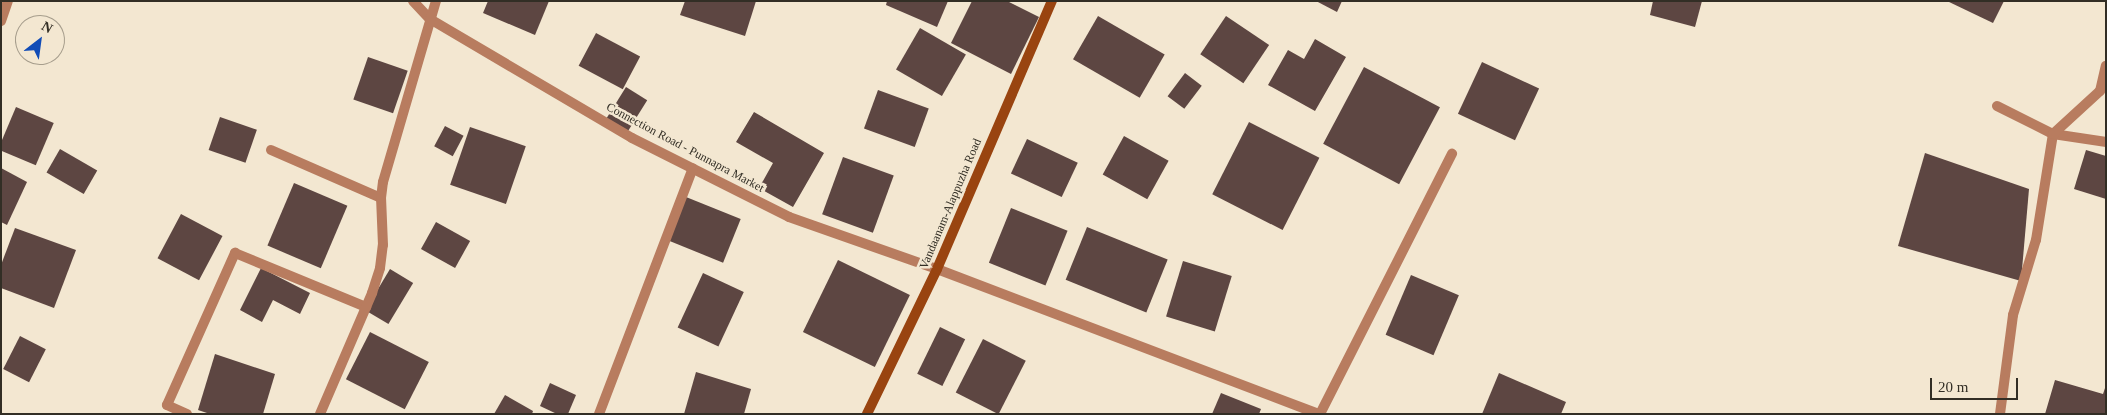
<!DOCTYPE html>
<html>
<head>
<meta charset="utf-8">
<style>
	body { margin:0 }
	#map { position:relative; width:2107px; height:415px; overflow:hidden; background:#f3e7d1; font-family:"Times New Roman",serif }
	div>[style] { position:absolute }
	.building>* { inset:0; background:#5d4642; transform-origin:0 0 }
	.minor>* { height:10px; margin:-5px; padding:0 5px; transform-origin:5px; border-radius:5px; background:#b87c5f }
	.tertiary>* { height:10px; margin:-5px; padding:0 5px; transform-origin:5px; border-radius:5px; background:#b87c5f }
	.secondary>* { height:10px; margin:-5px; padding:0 5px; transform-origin:5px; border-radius:5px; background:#994410 }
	span { translate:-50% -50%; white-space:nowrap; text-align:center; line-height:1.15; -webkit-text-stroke:5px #f3e7d1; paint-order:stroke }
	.street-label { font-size:12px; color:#322e25 }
	.frame { position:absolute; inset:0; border:2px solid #322e25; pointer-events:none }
	.north { position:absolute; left:15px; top:15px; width:50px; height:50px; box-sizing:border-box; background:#f3e7d1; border:1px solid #a69d8c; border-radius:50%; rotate:30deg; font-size:14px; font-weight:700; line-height:20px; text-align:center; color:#322e25 }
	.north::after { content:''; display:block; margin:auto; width:18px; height:22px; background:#114cb7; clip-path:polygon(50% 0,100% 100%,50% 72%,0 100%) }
	.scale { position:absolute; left:1930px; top:378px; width:88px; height:22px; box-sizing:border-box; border:2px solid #322e25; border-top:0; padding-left:6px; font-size:15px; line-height:18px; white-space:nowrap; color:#322e25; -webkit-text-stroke:4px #f3e7d1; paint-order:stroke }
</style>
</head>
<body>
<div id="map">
	<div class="building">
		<i style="clip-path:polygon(488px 1px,549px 1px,535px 35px,483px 13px)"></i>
		<i style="clip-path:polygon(685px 1px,756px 1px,745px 36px,680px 15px)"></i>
		<i style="clip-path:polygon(887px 1px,948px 1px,937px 27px,886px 5px)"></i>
		<i style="clip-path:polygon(972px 1px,1007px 1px,1039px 17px,1011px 74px,951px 43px)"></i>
		<i style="clip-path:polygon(1316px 1px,1342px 1px,1337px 12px)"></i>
		<i style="clip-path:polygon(1653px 1px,1702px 1px,1695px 27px,1650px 15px)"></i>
		<i style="clip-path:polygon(1947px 1px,2004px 1px,1993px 23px)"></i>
		<i style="left:1098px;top:16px;width:77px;height:50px;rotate:30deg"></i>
		<i style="left:1226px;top:16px;width:52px;height:46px;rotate:34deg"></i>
		<i style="left:920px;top:28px;width:53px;height:48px;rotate:30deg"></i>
		<i style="left:596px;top:33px;width:50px;height:37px;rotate:28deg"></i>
		<i style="clip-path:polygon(1315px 39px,1346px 57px,1315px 111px,1268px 85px,1288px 50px,1304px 59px)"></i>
		<i style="left:368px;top:57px;width:42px;height:45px;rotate:19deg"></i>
		<i style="left:1482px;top:62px;width:63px;height:57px;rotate:25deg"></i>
		<i style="left:1364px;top:67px;width:86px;height:87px;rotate:28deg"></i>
		<i style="left:1185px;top:73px;width:21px;height:29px;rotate:37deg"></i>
		<i style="left:626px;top:87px;width:25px;height:37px;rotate:32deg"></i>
		<i style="left:878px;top:90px;width:54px;height:41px;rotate:20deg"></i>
		<i style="left:16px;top:107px;width:41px;height:46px;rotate:23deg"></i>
		<i style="clip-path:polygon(754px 112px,824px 153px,793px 207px,759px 188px,773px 163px,736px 142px)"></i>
		<i style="left:220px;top:117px;width:39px;height:35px;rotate:19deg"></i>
		<i style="left:1249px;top:122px;width:79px;height:81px;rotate:27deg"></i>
		<i style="left:445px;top:126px;width:21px;height:23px;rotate:28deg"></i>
		<i style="left:470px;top:127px;width:59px;height:61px;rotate:19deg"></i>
		<i style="left:1124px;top:136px;width:51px;height:44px;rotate:29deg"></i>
		<i style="left:1027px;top:139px;width:56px;height:38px;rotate:25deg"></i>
		<i style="left:60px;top:149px;width:43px;height:27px;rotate:30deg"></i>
		<i style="clip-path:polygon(2086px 150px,2106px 156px,2106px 199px,2074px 189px)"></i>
		<i style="clip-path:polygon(1925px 153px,2029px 189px,2021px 281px,1898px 246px)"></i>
		<i style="left:843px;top:157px;width:54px;height:61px;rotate:20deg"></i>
		<i style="clip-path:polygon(1px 168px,27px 182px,7px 225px,1px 222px)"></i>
		<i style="left:294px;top:183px;width:58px;height:68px;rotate:23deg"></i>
		<i style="left:686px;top:197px;width:59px;height:47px;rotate:22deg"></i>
		<i style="left:1011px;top:208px;width:61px;height:59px;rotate:22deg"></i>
		<i style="left:181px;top:214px;width:47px;height:50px;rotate:28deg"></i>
		<i style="left:436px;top:222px;width:39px;height:31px;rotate:29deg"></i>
		<i style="left:1087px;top:227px;width:87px;height:57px;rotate:22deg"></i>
		<i style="clip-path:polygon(15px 228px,76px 250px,54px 308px,1px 288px,1px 265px)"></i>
		<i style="left:838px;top:260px;width:80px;height:80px;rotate:26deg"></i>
		<i style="left:1183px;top:261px;width:51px;height:58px;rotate:17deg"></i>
		<i style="clip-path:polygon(261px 268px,310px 293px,300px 314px,273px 300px,262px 322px,240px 310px)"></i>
		<i style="left:390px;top:269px;width:27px;height:48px;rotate:31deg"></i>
		<i style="left:703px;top:273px;width:45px;height:60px;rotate:25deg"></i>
		<i style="left:1411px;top:275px;width:52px;height:65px;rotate:23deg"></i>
		<i style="left:940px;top:327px;width:28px;height:52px;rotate:26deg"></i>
		<i style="left:370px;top:332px;width:66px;height:53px;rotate:27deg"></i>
		<i style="left:20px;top:336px;width:29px;height:37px;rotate:27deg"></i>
		<i style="left:983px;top:339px;width:48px;height:60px;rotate:27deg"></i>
		<i style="clip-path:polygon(215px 354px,275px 374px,263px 414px,210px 414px,198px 410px)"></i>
		<i style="clip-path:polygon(696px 372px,751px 389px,744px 414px,684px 414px)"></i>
		<i style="clip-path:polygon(1499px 373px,1566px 402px,1561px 414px,1482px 414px)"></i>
		<i style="clip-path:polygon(2055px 380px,2103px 394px,2106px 385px,2106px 414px,2045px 414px)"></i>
		<i style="clip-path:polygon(550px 383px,576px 395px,568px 414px,557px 414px,540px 406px)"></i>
		<i style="clip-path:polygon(1221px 393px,1261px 409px,1259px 414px,1212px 414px)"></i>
		<i style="clip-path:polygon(505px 395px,533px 411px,532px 414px,494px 414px)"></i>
	</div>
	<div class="minor">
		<i style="left:413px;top:1px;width:25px;rotate:47deg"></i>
		<i style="left:430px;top:19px;width:234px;rotate:30.5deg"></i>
		<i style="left:632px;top:138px;width:176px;rotate:26.7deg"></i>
		<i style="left:789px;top:217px;width:157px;rotate:19.4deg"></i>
		<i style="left:1px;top:21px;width:21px;rotate:-71deg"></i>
		<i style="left:1997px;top:106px;width:63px;rotate:26.6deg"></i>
		<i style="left:2053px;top:134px;width:54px;rotate:8.6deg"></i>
		<i style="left:271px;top:150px;width:120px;rotate:23.6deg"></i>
		<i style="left:187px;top:414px;width:22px;rotate:-156deg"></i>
		<i style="left:167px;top:405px;width:167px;rotate:-65.9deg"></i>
		<i style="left:235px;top:253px;width:142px;rotate:22.4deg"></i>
		<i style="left:320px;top:414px;width:132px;rotate:-66.7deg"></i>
		<i style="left:372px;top:293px;width:26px;rotate:-72deg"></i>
		<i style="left:380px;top:268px;width:23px;rotate:-83deg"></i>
		<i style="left:383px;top:245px;width:47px;rotate:-92.4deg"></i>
		<i style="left:381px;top:198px;width:16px;rotate:-83deg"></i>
		<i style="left:383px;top:182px;width:189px;rotate:-73.7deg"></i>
		<i style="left:599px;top:414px;width:263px;rotate:-69.1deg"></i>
		<i style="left:1320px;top:414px;width:292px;rotate:-63.1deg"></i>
		<i style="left:2000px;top:414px;width:100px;rotate:-82.5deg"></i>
		<i style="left:2013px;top:315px;width:78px;rotate:-73deg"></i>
		<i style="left:2036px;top:240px;width:107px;rotate:-80.9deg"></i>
		<i style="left:2053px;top:134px;width:64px;rotate:-42.5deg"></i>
		<i style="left:2100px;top:91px;width:26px;rotate:-77deg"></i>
	</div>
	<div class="tertiary">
		<i style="left:937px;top:269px;width:409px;rotate:20.8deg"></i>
	</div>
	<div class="secondary">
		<i style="left:867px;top:414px;width:161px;rotate:-64.2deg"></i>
		<i style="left:937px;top:269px;width:292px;rotate:-66.8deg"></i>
	</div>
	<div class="street-label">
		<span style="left:685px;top:148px;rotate:28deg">Connection Road - Punnapra Market</span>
		<span style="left:951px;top:204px;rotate:-67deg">Vandaanam-Alappuzha Road</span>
	</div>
	<div class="frame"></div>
	<div class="north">N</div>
	<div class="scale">20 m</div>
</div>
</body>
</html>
